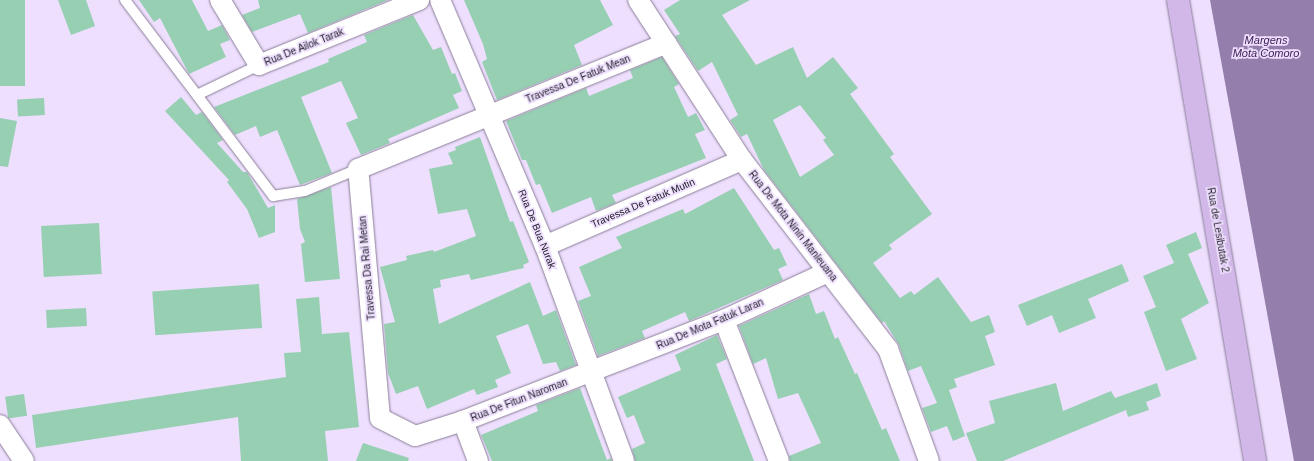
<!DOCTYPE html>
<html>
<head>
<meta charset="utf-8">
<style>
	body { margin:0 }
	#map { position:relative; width:1314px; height:461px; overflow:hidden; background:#eddffd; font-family:Arial,sans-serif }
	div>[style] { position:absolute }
	.water>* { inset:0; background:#947eac }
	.building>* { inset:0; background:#97cfb3; transform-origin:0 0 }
	.roads { filter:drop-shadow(0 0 1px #8b7e99) drop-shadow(0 0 1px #8b7e99) }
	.service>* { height:10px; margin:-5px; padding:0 5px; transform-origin:5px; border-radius:5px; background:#fff }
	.minor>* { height:20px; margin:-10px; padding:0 10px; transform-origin:10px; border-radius:10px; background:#fff }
	.primary>* { height:22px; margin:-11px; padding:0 11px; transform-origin:11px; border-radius:11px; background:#d1b8e9 }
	span { translate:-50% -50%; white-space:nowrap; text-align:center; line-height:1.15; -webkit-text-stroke:3.5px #eddffd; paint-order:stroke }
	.street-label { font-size:10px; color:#1f1a25 }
	.water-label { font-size:11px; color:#3b1c54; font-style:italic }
</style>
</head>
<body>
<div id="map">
	<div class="water">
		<i style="clip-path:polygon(1210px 0,1314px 0,1314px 461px,1294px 461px)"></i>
	</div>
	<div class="building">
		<i style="left:0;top:0;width:25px;height:86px"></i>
		<i style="clip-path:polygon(58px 0,86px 0,95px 26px,71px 35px)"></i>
		<i style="clip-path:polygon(139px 0,192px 0,208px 31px,222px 25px,230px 40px,220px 44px,226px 57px,189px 74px,160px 18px,154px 22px)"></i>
		<i style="clip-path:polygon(258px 0,388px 0,308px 33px,300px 14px,252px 32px,242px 15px,260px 8px)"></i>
		<i style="clip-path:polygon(464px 0,600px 0,613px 25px,574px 45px,582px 65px,497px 100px,482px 62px,487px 59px,483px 44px)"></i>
		<i style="clip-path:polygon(evenodd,680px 0,750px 0,722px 15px,756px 65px,793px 47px,807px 78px,833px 57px,858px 88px,850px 94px,894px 154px,890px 157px,932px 214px,889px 245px,892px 249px,873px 263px,900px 298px,911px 291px,914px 295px,938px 277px,971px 322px,989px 315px,995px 332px,985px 336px,995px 365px,954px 379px,957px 387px,949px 390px,965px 436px,953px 441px,947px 426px,931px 432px,922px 408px,937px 403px,921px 366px,908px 371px,899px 345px,884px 321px,882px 323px,764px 170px,747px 134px,741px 137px,730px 120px,738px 115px,712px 62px,698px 71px,675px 36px,680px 34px,664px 10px,680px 0,800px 105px,826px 138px,823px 140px,834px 155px,800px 177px,773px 120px,800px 105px)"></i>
		<i style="clip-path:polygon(413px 15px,433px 50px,441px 47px,452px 74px,455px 73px,462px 91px,453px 95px,459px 108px,388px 139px,390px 143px,361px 155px,346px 123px,358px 118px,341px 81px,301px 97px,332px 173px,300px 185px,277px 130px,260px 137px,256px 126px,235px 135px,214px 107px,329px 62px,328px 59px,367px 42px,364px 35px)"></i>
		<i style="clip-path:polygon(662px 57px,679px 84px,674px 87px,688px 117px,696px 113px,705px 130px,695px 134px,706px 158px,612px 195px,616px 203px,596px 211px,591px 197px,552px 213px,540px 184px,536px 185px,526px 160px,522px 160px,506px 121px,586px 88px,589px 96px,633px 78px,630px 70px)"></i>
		<i style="clip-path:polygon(181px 97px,196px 115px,202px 112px,223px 140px,217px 143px,243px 172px,247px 172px,268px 208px,275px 205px,275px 232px,259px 238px,247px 209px,227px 182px,229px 180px,165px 111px)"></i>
		<i style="left:44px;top:98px;width:17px;height:27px;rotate:87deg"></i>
		<i style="clip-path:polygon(0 118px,17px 121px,8px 167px,0 166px)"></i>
		<i style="clip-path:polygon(480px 137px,510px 222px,513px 221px,529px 262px,523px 265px,524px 268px,471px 280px,469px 274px,440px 280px,441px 287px,433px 289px,439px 324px,530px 282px,543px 316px,556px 310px,576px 365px,560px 371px,556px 362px,543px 364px,528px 324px,496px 336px,511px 373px,495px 380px,498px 387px,477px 395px,474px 389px,427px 409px,418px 386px,396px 394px,388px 373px,384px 324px,395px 322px,380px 267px,407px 260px,406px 256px,433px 250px,434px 252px,476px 236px,467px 209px,438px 214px,429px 169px,453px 164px,448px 153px,456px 150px,455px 147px)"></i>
		<i style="clip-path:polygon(331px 187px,340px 279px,305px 282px,301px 244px,305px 242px,300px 229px,297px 199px)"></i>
		<i style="clip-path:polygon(734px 188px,774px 250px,779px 248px,787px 265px,778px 269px,783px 280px,689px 321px,685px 312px,642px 331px,645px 338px,598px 356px,578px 301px,591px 296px,579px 267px,622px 248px,616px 237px,683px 209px,685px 214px)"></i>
		<i style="left:99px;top:223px;width:51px;height:58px;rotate:87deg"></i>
		<i style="clip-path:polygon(1196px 232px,1202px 248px,1188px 254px,1209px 303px,1181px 319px,1197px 359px,1166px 371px,1144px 312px,1156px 307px,1143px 276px,1174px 263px,1166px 245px)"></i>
		<i style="clip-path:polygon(1122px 264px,1129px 281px,1088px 299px,1096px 318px,1059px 333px,1052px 315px,1027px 326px,1018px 305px)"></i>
		<i style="left:259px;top:284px;width:44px;height:107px;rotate:86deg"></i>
		<i style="clip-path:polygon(809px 294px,816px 314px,824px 311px,835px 339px,838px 337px,855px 374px,857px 373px,882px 430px,886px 428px,900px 461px,790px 461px,789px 456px,821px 443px,798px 393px,778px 399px,766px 358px,753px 364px,739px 326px)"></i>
		<i style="clip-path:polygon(319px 297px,322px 334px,349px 332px,359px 427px,325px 431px,328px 461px,241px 461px,238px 417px,36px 448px,32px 415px,286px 377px,284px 353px,301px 352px,296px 299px)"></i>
		<i style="left:86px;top:308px;width:18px;height:40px;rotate:87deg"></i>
		<i style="clip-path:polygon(717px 335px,727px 359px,716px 364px,754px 461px,635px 461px,632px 449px,645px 443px,634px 415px,627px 418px,618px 397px,681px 370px,675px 355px)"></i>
		<i style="clip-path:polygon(1056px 383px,1063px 411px,1111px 391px,1115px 398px,1157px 383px,1161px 396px,1146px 402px,1149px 410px,1128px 417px,1126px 410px,1003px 461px,977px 461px,966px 433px,995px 423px,989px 401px)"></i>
		<i style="clip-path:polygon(580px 388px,607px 460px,611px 458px,612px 461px,492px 461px,481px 435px,538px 411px,536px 405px)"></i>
		<i style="left:24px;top:394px;width:22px;height:19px;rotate:82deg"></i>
		<i style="clip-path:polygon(363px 443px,409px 458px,408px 461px,356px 461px)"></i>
	</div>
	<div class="roads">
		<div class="service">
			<i style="left:125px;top:0;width:246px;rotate:52.9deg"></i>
			<i style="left:273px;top:196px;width:32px;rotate:-9deg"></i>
			<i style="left:305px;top:191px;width:57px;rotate:-22.5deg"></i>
			<i style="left:197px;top:95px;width:69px;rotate:-25.8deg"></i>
		</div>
		<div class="minor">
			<i style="left:220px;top:0;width:76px;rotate:59deg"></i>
			<i style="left:259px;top:65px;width:173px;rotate:-22.1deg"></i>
			<i style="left:440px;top:0;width:267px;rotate:66.9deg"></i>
			<i style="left:545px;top:246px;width:229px;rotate:69.8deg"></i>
			<i style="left:638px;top:0;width:191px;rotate:57deg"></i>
			<i style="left:742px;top:160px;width:239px;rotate:52.3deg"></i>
			<i style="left:888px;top:349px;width:119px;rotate:69.9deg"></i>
			<i style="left:545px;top:246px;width:215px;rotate:-23.6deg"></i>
			<i style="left:724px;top:320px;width:151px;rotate:68.7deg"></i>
			<i style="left:463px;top:421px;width:50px;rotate:162.6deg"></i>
			<i style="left:415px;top:436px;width:39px;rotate:-153deg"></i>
			<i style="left:380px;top:418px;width:250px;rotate:-95deg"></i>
			<i style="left:358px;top:169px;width:333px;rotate:-22.2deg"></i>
			<i style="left:0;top:425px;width:43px;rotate:56.3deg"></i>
			<i style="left:478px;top:461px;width:43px;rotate:-110.6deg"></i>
			<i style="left:463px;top:421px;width:280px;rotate:-21.2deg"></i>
			<i style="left:724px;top:320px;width:115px;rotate:-24.8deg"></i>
		</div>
		<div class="primary">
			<i style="left:1178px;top:0;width:467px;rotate:80.5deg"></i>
		</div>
	</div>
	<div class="street-label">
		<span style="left:304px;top:47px;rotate:-22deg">Rua De Ailok Tarak</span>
		<span style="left:578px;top:79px;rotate:-22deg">Travessa De Fatuk Mean</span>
		<span style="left:643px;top:203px;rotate:-23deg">Travessa De Fatuk Mutin</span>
		<span style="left:793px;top:226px;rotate:52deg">Rua De Mota Ninin Manleuana</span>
		<span style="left:537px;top:229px;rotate:68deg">Rua De Bua Nurak</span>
		<span style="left:1218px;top:230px;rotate:80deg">Rua de Lesibutak 2</span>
		<span style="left:367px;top:268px;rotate:-95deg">Travessa Da Rai Metan</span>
		<span style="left:710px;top:324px;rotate:-23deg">Rua De Mota Fatuk Laran</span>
		<span style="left:519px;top:400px;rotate:-21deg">Rua De Fitun Naroman</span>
	</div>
	<div class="water-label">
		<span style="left:1266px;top:47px">Margens<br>Mota Comoro</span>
	</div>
</div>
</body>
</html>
